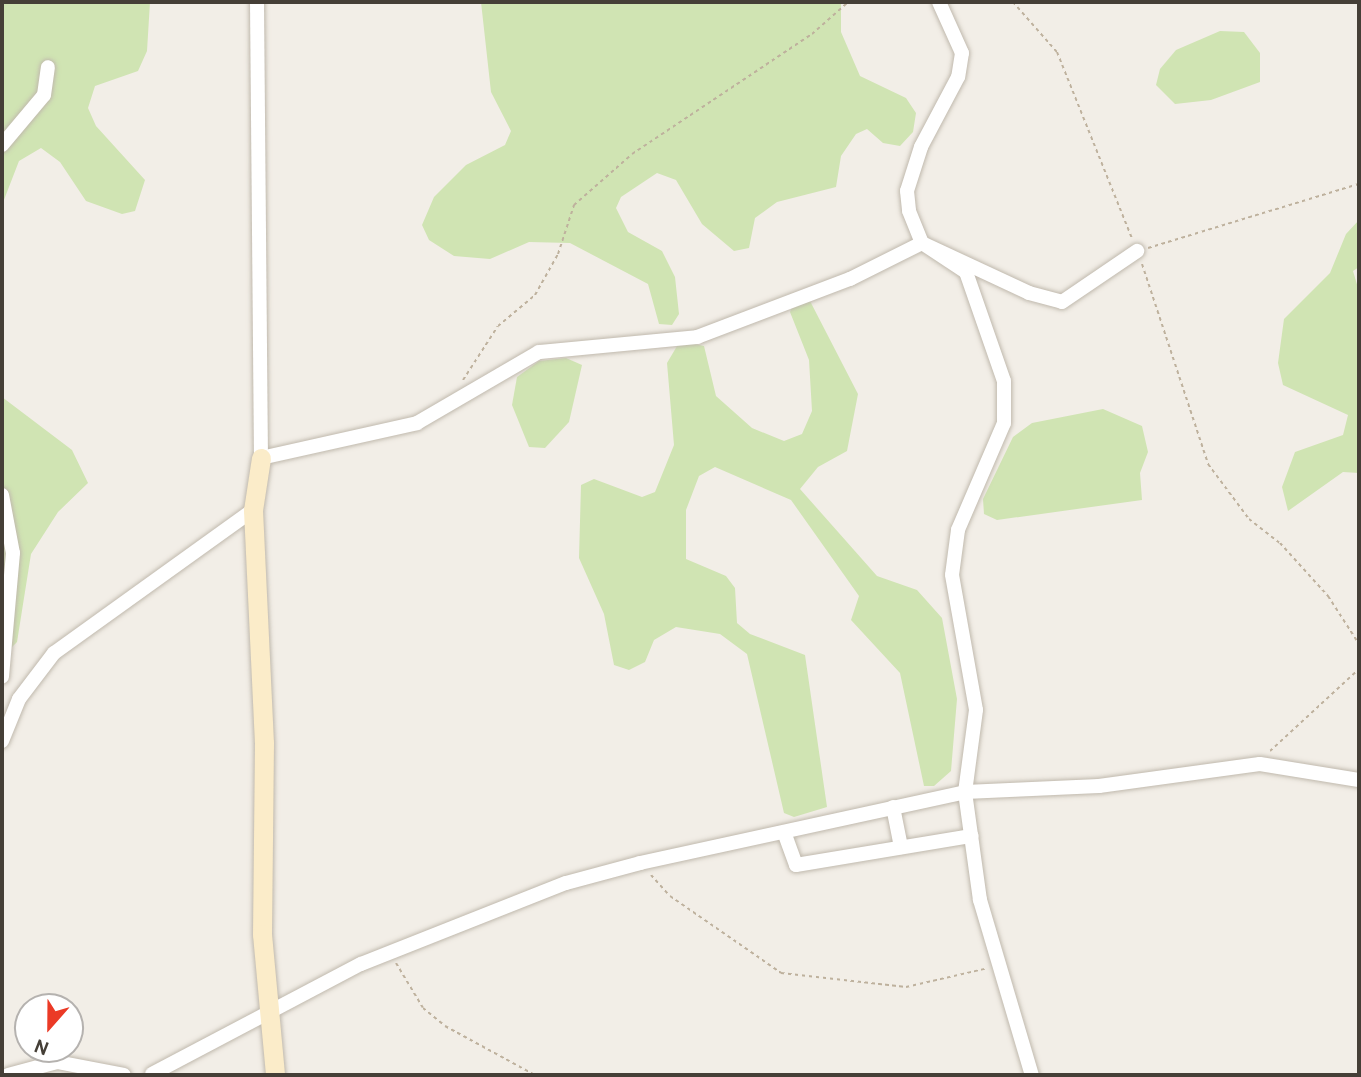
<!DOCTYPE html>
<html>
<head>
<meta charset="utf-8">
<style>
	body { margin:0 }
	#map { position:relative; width:1361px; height:1077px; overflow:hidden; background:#f2eee7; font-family:Overpass,sans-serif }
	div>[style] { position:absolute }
	.green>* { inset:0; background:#d0e4b3 }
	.path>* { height:2px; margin-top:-1px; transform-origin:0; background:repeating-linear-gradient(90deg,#beb19d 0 3.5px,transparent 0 7px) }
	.roads { filter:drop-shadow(0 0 2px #c0b9ad) drop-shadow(0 0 2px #c0b9ad) }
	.street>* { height:14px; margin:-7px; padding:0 7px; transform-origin:7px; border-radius:7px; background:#fff }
	.secondary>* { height:19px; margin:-9.5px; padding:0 9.5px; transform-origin:9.5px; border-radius:9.5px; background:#fbecc9 }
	span { translate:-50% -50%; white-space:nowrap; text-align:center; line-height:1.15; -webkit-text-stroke:6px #fff; paint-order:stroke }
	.frame { position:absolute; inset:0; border:4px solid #453f37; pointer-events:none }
	.north { position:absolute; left:14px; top:993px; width:70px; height:70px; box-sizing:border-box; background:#fff; border:2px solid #b5b2af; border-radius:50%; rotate:201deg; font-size:19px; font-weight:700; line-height:28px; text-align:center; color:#453f37 }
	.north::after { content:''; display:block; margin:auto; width:24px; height:32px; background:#eb3a26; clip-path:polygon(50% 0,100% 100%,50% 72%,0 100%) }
</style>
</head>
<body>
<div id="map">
	<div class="green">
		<i style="clip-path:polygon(2px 2px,150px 2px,147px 51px,138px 71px,95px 86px,88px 108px,96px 126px,145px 180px,135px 211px,122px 214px,86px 201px,60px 162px,41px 148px,19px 161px,2px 205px)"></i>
		<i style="clip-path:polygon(481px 2px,841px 2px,841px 32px,860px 76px,906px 98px,916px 113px,913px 132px,900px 146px,883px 143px,867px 129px,856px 134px,841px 156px,836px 187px,777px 202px,755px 218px,749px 248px,734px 251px,702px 224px,676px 180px,657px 173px,621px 197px,616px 208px,628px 232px,662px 251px,675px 277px,679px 314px,672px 325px,659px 324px,648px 284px,570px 243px,529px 242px,490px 259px,454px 256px,429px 240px,422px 225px,434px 197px,466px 165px,505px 145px,511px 131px,491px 92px)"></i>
		<i style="clip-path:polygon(1220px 31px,1244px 32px,1260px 53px,1260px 82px,1211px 100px,1175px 104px,1156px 85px,1160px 69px,1176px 50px)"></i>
		<i style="clip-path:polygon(1359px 220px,1359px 267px,1353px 271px,1359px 291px,1359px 473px,1343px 472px,1288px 511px,1282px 487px,1295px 452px,1343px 435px,1348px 415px,1283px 385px,1278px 363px,1284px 319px,1330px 273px,1346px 234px)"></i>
		<i style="clip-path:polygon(795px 299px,810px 301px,858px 394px,847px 451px,818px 467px,800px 489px,877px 576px,917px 590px,942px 618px,957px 699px,951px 771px,934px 786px,924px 786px,900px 673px,851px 620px,859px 596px,791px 500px,715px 467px,699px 476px,686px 510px,686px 559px,726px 576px,735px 588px,737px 623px,750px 634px,805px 655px,827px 807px,794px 817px,784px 813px,747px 654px,720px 634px,676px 627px,654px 640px,645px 662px,629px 670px,614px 665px,604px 614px,579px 558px,581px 485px,594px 479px,642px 497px,655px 492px,674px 445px,667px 363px,680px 341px,704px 346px,716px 396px,752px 428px,784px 441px,802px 434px,812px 411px,809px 360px,790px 312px)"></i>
		<i style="clip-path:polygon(566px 358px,582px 365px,569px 422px,545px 448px,529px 447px,512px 405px,517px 377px,539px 361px)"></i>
		<i style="clip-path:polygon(2px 397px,72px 450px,88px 483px,58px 512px,31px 554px,17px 642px,2px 657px)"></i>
		<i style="clip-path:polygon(1103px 409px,1142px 426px,1148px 452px,1140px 473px,1142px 500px,997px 520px,984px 514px,983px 499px,1013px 437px,1032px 423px)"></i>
	</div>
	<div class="path">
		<i style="left:1013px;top:2px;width:67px;rotate:48.7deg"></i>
		<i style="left:1057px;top:52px;width:201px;rotate:68.1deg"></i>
		<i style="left:1148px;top:248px;width:220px;rotate:-16.9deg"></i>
		<i style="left:1142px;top:264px;width:211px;rotate:71.7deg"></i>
		<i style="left:1208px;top:464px;width:69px;rotate:53.3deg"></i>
		<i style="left:1249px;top:519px;width:39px;rotate:38deg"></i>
		<i style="left:1280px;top:543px;width:72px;rotate:47.8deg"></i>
		<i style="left:1328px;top:596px;width:57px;rotate:57.1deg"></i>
		<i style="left:463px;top:380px;width:64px;rotate:-57.1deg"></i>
		<i style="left:498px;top:326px;width:48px;rotate:-40deg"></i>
		<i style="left:535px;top:295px;width:47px;rotate:-60.7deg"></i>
		<i style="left:558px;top:254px;width:52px;rotate:-71.9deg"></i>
		<i style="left:574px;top:205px;width:77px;rotate:-41.3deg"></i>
		<i style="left:632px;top:154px;width:216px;rotate:-33.7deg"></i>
		<i style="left:812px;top:34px;width:48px;rotate:-41.6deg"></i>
		<i style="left:1270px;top:751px;width:121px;rotate:-42.7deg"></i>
		<i style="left:651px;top:875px;width:28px;rotate:48deg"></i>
		<i style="left:670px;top:896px;width:135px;rotate:34.7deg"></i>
		<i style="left:781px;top:973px;width:126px;rotate:6.4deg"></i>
		<i style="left:906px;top:987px;width:84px;rotate:-13deg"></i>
		<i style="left:396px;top:963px;width:52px;rotate:59deg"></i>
		<i style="left:423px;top:1008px;width:28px;rotate:39deg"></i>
		<i style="left:445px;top:1026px;width:100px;rotate:28.6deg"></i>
		<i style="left:533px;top:1074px;width:20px;rotate:3deg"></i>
	</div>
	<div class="roads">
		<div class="street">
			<i style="left:257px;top:2px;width:456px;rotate:89.5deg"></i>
			<i style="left:261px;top:458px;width:160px;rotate:-12.6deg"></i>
			<i style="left:417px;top:423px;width:141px;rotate:-30.2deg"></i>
			<i style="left:539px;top:352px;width:159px;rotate:-5.4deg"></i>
			<i style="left:697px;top:337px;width:164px;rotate:-20.8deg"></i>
			<i style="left:850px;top:279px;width:80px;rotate:-26.6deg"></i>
			<i style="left:922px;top:243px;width:118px;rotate:25deg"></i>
			<i style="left:1029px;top:293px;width:34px;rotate:15deg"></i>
			<i style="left:1062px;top:302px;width:91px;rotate:-34.2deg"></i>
			<i style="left:939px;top:2px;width:56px;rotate:65.7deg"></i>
			<i style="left:962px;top:53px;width:24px;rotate:99deg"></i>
			<i style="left:958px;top:77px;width:79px;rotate:117.9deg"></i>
			<i style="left:921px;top:147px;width:46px;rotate:107.7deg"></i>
			<i style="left:907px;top:191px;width:20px;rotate:84deg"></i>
			<i style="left:909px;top:211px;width:35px;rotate:68deg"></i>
			<i style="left:922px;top:243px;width:53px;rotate:33.4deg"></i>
			<i style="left:966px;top:272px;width:115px;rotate:70.8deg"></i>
			<i style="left:1004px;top:381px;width:42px;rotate:90deg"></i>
			<i style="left:1004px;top:423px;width:116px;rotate:113.3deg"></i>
			<i style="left:958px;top:530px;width:45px;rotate:97.6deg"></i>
			<i style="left:952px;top:575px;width:137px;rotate:79.9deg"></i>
			<i style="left:976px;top:710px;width:83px;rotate:97.6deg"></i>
			<i style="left:965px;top:792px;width:109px;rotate:82.1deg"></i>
			<i style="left:980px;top:900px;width:183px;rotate:73.5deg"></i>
			<i style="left:2px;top:145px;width:65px;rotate:-50deg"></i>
			<i style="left:44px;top:95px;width:28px;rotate:-82deg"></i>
			<i style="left:2px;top:495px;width:59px;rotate:79.3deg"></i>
			<i style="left:13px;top:553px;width:124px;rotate:95.1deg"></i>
			<i style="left:2px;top:741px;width:45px;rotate:-68deg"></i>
			<i style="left:19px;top:699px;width:58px;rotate:-52.7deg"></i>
			<i style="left:54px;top:653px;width:245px;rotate:-35.7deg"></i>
			<i style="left:893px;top:807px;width:41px;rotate:78.7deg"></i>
			<i style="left:784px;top:832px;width:35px;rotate:70deg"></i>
			<i style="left:796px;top:865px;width:178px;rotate:-9.4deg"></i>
			<i style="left:152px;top:1074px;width:236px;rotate:-27.8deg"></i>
			<i style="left:361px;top:964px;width:220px;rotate:-21.6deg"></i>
			<i style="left:566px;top:883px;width:77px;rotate:-15.1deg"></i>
			<i style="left:640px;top:863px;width:333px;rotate:-12.3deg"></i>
			<i style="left:965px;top:792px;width:134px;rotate:-2.6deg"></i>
			<i style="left:1099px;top:786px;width:162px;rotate:-7.8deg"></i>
			<i style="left:1260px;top:764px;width:100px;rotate:9.2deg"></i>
			<i style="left:8px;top:1075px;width:51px;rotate:-14.9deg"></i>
			<i style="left:57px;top:1062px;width:68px;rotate:11deg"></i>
		</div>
		<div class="secondary">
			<i style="left:261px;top:458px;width:53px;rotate:98.7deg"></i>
			<i style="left:253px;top:510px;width:233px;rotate:87.3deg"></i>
			<i style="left:264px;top:743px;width:191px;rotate:90.6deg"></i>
			<i style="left:262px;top:934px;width:142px;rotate:84.7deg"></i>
		</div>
	</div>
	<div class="frame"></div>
	<div class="north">N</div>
</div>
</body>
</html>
